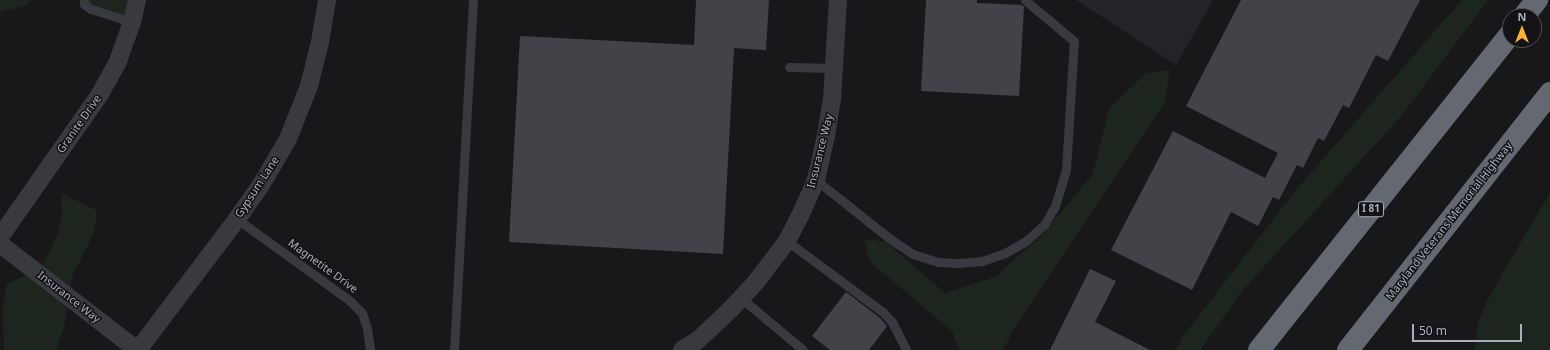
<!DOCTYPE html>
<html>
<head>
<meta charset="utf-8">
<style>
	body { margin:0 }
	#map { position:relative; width:1550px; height:350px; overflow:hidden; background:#18181a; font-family:"Noto Sans",sans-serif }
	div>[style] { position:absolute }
	.built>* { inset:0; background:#242428 }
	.green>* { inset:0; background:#1d261e }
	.building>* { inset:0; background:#424348 }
	.service>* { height:9px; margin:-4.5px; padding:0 4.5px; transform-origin:4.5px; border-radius:4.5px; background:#393a40 }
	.minor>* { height:18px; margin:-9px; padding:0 9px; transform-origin:9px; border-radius:9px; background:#393a40 }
	.motorway>* { height:22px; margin:-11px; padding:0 11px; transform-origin:11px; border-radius:11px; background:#646871 }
	span { translate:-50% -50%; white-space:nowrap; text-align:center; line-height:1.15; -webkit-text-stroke:3px #131315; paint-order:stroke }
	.shield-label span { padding:1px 3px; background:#131315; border:1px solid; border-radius:3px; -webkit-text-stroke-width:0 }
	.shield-label { font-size:10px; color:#a9afbb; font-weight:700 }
	.street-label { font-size:11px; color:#a9afbb }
	.north { position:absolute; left:1502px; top:8px; width:40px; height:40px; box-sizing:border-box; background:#131315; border:1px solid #4f5157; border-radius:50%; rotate:0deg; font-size:11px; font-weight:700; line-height:16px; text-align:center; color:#a9afbb }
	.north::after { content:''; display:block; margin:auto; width:14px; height:18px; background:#ffb12b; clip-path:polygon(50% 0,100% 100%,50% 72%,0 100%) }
	.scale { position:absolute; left:1412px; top:324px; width:110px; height:18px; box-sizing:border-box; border:2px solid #a9afbb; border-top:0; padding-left:5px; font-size:12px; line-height:14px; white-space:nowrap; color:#a9afbb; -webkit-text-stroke:3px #131315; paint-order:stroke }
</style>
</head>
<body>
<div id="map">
	<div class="built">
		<i style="clip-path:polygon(1076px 0,1213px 0,1176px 65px)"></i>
	</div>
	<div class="green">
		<i style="clip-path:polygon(0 0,29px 0,28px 5px,0 12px)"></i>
		<i style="clip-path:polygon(83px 0,130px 0,123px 24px)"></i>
		<i style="clip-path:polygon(1462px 0,1488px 0,1402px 115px,1243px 290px,1200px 350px,1175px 350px,1184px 335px,1296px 190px)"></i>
		<i style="clip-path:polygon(1170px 70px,1164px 104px,1016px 325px,1003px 350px,959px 350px,952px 331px,870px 262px,864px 239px,886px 242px,945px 293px,995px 277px,1041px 236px,1093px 174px,1109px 109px,1146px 73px)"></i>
		<i style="clip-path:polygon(61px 193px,96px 210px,96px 222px,92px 237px,73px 274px,64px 327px,57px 347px,55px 350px,4px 350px,3px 305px,7px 284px,39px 269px,49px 254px,58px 233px,62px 213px)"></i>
		<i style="clip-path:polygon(1550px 193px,1550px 350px,1475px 350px,1478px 323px,1488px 298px)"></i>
	</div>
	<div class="building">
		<i style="clip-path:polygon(696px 0,769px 0,766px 50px,734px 48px,723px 254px,509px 242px,520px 36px,694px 45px)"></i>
		<i style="clip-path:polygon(926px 0,977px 0,977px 3px,1022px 5px,1024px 7px,1019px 96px,921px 91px)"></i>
		<i style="clip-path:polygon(1241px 0,1420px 0,1388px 61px,1376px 55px,1349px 108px,1343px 105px,1324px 141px,1318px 138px,1303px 168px,1297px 165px,1279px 200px,1273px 197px,1258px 226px,1231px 212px,1192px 290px,1111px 250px,1173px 131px,1265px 178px,1278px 153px,1186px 106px)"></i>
		<i style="clip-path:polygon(1090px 269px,1116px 281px,1095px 322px,1150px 350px,1050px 350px)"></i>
		<i style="clip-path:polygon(846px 292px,880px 318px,887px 326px,869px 350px,830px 350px,812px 336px)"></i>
	</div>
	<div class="service">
		<i style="left:84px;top:0;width:4px;rotate:90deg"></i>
		<i style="left:84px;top:4px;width:9px;rotate:36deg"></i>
		<i style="left:91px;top:9px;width:43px;rotate:17.6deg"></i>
		<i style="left:789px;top:67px;width:45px;rotate:1.3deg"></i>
		<i style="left:816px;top:180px;width:93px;rotate:38.5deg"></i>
		<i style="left:889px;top:238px;width:29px;rotate:34deg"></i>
		<i style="left:913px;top:254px;width:26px;rotate:18deg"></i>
		<i style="left:938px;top:262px;width:21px;rotate:3deg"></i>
		<i style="left:959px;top:263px;width:23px;rotate:-5deg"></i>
		<i style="left:982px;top:261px;width:24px;rotate:-19deg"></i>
		<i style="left:1005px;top:253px;width:24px;rotate:-30deg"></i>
		<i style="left:1026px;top:241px;width:24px;rotate:-42deg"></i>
		<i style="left:1044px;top:225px;width:22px;rotate:-60deg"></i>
		<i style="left:1055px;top:206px;width:38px;rotate:-73deg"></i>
		<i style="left:1066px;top:170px;width:129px;rotate:-86.5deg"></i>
		<i style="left:1074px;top:41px;width:64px;rotate:-140.1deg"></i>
		<i style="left:237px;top:219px;width:138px;rotate:35.9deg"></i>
		<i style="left:349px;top:300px;width:18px;rotate:45deg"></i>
		<i style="left:362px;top:313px;width:16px;rotate:72deg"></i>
		<i style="left:367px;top:328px;width:22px;rotate:82deg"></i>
		<i style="left:787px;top:241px;width:119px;rotate:36.5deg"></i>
		<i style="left:883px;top:312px;width:13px;rotate:48deg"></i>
		<i style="left:892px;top:322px;width:31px;rotate:63deg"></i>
		<i style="left:741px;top:298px;width:81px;rotate:40deg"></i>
		<i style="left:454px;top:350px;width:351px;rotate:-86.9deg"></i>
	</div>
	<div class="minor">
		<i style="left:0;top:237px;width:174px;rotate:-55deg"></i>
		<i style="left:100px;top:94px;width:38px;rotate:-61deg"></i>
		<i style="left:118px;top:61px;width:41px;rotate:-70.3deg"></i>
		<i style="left:132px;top:22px;width:23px;rotate:-77deg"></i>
		<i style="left:0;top:244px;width:173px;rotate:37.7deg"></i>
		<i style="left:138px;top:350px;width:164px;rotate:-52.9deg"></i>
		<i style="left:237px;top:219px;width:42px;rotate:-54.8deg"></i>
		<i style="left:261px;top:185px;width:53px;rotate:-59.6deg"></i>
		<i style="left:288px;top:139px;width:57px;rotate:-68.4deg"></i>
		<i style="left:309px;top:86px;width:45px;rotate:-76deg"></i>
		<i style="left:320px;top:42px;width:43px;rotate:-80.5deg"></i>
		<i style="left:682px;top:350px;width:19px;rotate:-32deg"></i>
		<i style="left:698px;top:340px;width:44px;rotate:-43.2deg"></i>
		<i style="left:730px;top:310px;width:38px;rotate:-47deg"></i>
		<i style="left:756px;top:282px;width:51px;rotate:-52.9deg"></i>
		<i style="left:787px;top:241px;width:28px;rotate:-63deg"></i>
		<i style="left:800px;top:216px;width:39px;rotate:-66deg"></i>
		<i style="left:816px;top:180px;width:45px;rotate:-77.2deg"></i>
		<i style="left:826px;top:136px;width:36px;rotate:-81deg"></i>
		<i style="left:832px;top:100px;width:100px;rotate:-86.6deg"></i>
	</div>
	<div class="motorway">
		<i style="left:1524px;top:16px;width:21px;rotate:-51deg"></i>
		<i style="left:1259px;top:350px;width:404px;rotate:-51.5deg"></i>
		<i style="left:1348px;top:350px;width:327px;rotate:-51.8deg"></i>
	</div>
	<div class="shield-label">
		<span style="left:1371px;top:209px">I 81</span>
	</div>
	<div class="street-label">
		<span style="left:79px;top:124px;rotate:-55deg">Granite Drive</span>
		<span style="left:820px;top:151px;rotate:-76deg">Insurance Way</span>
		<span style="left:257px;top:187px;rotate:-57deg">Gypsum Lane</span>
		<span style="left:1449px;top:221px;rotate:-52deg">Maryland Veterans Memorial Highway</span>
		<span style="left:323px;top:266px;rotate:36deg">Magnetite Drive</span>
		<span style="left:69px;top:297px;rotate:38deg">Insurance Way</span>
	</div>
	<div class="north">N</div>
	<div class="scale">50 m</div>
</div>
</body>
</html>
